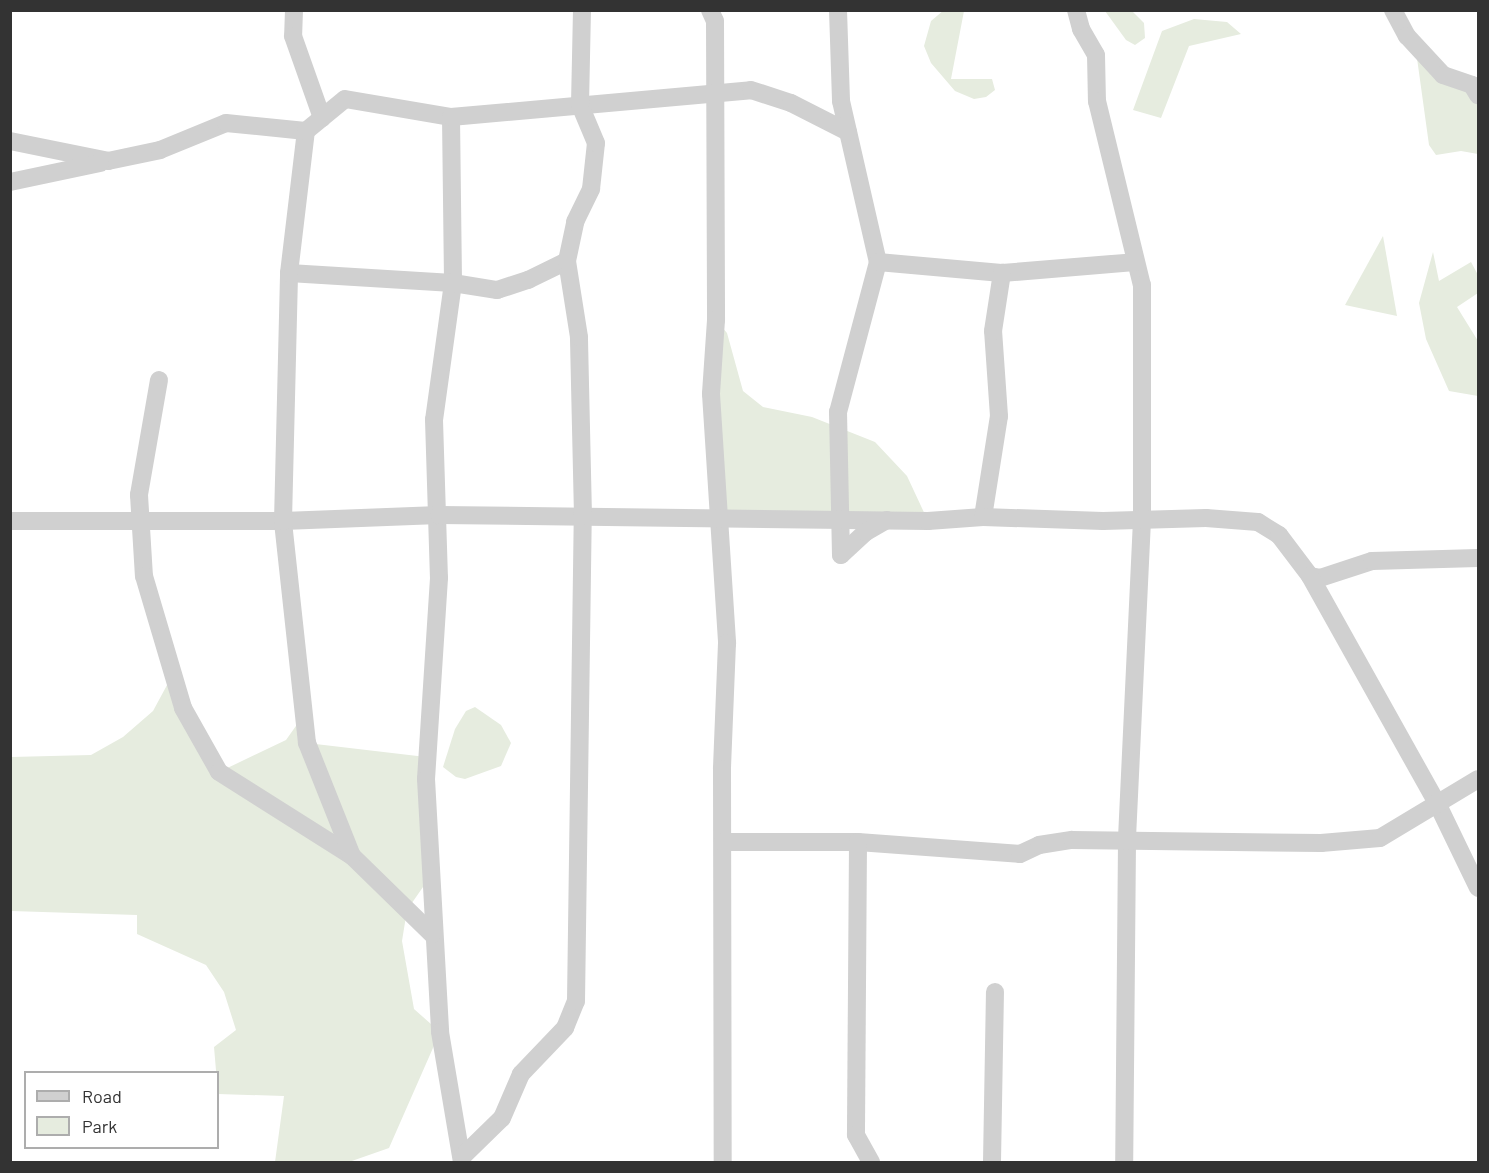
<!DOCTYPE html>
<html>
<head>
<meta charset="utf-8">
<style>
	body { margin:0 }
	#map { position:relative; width:1489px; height:1173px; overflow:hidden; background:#fff; font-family:Barlow,sans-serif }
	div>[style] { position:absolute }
	.green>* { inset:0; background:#e6ecdf }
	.minor>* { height:18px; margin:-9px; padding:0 9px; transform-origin:9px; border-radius:9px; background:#d0d0d0 }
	span { translate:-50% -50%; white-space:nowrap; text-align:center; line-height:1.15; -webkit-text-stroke:6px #fff; paint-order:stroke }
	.frame { position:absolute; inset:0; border:12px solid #333; pointer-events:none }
	.legend { position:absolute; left:24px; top:1071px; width:195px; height:78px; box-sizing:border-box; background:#fff; border:2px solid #adadad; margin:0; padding:8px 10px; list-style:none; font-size:18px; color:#333 }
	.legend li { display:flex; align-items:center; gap:12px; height:30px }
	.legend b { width:30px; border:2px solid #adadad }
</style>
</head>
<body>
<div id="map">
	<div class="green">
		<i style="clip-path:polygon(944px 10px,964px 11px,951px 79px,992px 79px,995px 90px,986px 97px,974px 99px,955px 91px,931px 63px,924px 46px,931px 21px)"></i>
		<i style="clip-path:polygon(1105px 11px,1132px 11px,1144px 23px,1145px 38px,1135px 45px,1126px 40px)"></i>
		<i style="clip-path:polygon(1194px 19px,1227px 22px,1241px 34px,1189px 46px,1161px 118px,1133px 110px,1162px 31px)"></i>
		<i style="clip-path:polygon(1416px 51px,1470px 89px,1478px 103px,1478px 154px,1461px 151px,1436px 155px,1429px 145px)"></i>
		<i style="clip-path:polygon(1383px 236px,1397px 316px,1345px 305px)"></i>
		<i style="clip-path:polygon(1433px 252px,1439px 281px,1471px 262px,1478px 275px,1478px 293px,1457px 307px,1478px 341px,1478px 396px,1449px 391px,1426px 339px,1419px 303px)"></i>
		<i style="clip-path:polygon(716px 320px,727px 333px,743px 391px,763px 407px,812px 417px,875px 442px,907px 476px,928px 521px,720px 518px)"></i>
		<i style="clip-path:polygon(173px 674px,219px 772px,286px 740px,303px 716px,307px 743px,426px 757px,430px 877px,407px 910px,402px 941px,414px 1009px,440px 1032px,389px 1148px,349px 1162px,275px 1162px,284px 1096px,218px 1094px,214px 1047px,236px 1030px,224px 992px,206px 965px,137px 934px,137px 915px,11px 911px,11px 757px,91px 755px,123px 737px,153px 711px)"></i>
		<i style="clip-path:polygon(475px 707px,501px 725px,511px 743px,501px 766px,465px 779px,456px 777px,443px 767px,455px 729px,466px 711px)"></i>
	</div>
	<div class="minor">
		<i style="left:294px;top:10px;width:26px;rotate:92deg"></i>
		<i style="left:293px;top:36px;width:87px;rotate:70.5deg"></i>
		<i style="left:710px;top:10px;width:12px;rotate:66deg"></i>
		<i style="left:715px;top:21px;width:299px;rotate:89.8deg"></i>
		<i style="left:716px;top:320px;width:74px;rotate:93.9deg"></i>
		<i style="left:711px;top:394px;width:250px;rotate:86.3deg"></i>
		<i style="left:727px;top:643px;width:126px;rotate:92.3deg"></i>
		<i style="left:722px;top:769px;width:393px;rotate:89.9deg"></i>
		<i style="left:838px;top:10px;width:91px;rotate:88.1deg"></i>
		<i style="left:841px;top:101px;width:165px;rotate:77.1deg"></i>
		<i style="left:878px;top:262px;width:155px;rotate:104.9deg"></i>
		<i style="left:838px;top:412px;width:143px;rotate:88.8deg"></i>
		<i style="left:1076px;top:10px;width:20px;rotate:75deg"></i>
		<i style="left:1081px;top:29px;width:30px;rotate:60deg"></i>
		<i style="left:1096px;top:55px;width:46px;rotate:88.8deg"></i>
		<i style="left:1097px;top:101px;width:189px;rotate:76.3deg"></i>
		<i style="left:1142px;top:285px;width:235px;rotate:90deg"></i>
		<i style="left:1142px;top:520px;width:321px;rotate:92.7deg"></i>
		<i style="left:1127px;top:841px;width:321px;rotate:90.5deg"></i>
		<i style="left:1393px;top:10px;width:30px;rotate:62deg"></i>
		<i style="left:1407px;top:36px;width:53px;rotate:47.3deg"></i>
		<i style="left:1443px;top:75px;width:31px;rotate:19deg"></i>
		<i style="left:1472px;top:85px;width:12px;rotate:59deg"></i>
		<i style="left:451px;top:117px;width:166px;rotate:89.3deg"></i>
		<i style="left:453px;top:283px;width:138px;rotate:97.9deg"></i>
		<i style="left:434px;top:420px;width:158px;rotate:88.2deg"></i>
		<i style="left:439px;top:578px;width:201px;rotate:93.7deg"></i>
		<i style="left:426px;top:779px;width:253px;rotate:86.8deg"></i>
		<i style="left:440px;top:1032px;width:132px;rotate:80.4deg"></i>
		<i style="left:10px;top:141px;width:100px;rotate:11.5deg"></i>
		<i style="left:108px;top:161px;width:53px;rotate:-11.9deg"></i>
		<i style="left:160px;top:150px;width:71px;rotate:-22.2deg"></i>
		<i style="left:226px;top:123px;width:80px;rotate:5.7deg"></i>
		<i style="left:10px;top:182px;width:92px;rotate:-11.9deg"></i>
		<i style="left:878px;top:262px;width:124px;rotate:5.1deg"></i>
		<i style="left:1002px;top:273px;width:133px;rotate:-4.7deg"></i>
		<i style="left:289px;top:273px;width:164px;rotate:3.5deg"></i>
		<i style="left:453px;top:283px;width:45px;rotate:9deg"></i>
		<i style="left:497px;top:290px;width:33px;rotate:-18deg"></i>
		<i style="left:528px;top:280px;width:43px;rotate:-26deg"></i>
		<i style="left:159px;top:380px;width:117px;rotate:99.9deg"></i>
		<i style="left:139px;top:495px;width:81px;rotate:86.5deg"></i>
		<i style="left:144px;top:576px;width:138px;rotate:73.5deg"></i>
		<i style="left:183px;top:708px;width:73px;rotate:60.6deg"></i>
		<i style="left:219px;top:772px;width:157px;rotate:32.3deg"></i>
		<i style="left:983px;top:517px;width:102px;rotate:-81deg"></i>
		<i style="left:999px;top:416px;width:85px;rotate:-94deg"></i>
		<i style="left:993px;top:331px;width:59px;rotate:-81.2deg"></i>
		<i style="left:10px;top:521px;width:273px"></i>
		<i style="left:283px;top:521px;width:156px;rotate:-2.2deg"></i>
		<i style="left:439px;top:515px;width:489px;rotate:0.7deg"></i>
		<i style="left:928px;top:521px;width:55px;rotate:-4.2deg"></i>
		<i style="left:983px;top:517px;width:120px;rotate:1.9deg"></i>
		<i style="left:1103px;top:521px;width:103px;rotate:-1.7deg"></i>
		<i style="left:1206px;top:518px;width:52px;rotate:4.4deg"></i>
		<i style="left:1258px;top:522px;width:25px;rotate:32deg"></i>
		<i style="left:1279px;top:535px;width:51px;rotate:52.9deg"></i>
		<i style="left:1310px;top:576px;width:10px;rotate:11deg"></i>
		<i style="left:1320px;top:578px;width:55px;rotate:-18.1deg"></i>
		<i style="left:1372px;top:561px;width:106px;rotate:-1.6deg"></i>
		<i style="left:841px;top:555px;width:34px;rotate:-43deg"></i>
		<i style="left:866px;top:532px;width:24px;rotate:-30deg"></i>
		<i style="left:1310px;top:576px;width:260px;rotate:60.8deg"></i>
		<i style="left:1437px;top:803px;width:94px;rotate:64.2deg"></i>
		<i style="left:723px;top:842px;width:135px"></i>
		<i style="left:858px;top:842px;width:162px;rotate:4.2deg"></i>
		<i style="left:1020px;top:854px;width:21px;rotate:-25deg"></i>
		<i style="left:1039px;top:845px;width:33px;rotate:-9deg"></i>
		<i style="left:1072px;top:840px;width:249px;rotate:0.7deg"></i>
		<i style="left:1321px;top:843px;width:59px;rotate:-4.8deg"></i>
		<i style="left:1380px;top:838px;width:114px;rotate:-31deg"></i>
		<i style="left:858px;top:842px;width:293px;rotate:90.4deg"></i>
		<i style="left:856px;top:1135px;width:31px;rotate:61deg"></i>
		<i style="left:432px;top:934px;width:112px;rotate:-135.7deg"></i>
		<i style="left:352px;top:856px;width:122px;rotate:-111.7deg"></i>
		<i style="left:307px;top:743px;width:223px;rotate:-96.2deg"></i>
		<i style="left:283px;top:521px;width:248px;rotate:-88.6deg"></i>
		<i style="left:289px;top:273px;width:143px;rotate:-83.2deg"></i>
		<i style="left:306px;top:131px;width:50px;rotate:-39.4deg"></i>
		<i style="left:345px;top:99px;width:108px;rotate:9.6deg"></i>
		<i style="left:451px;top:117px;width:301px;rotate:-5.1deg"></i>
		<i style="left:751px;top:90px;width:42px;rotate:18deg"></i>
		<i style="left:791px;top:103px;width:64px;rotate:27deg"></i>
		<i style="left:463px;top:1156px;width:54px;rotate:-44.3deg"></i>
		<i style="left:502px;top:1118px;width:48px;rotate:-66.6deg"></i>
		<i style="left:521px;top:1074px;width:64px;rotate:-46.3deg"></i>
		<i style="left:565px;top:1028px;width:29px;rotate:-68deg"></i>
		<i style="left:576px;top:1001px;width:485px;rotate:-89.2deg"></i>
		<i style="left:583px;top:516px;width:179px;rotate:-91.3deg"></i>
		<i style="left:579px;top:337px;width:77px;rotate:-99deg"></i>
		<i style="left:567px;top:261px;width:40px;rotate:-78deg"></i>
		<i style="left:575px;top:222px;width:37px;rotate:-64deg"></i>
		<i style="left:591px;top:189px;width:46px;rotate:-83.8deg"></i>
		<i style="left:596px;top:143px;width:41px;rotate:-112.8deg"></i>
		<i style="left:580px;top:105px;width:95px;rotate:-88.8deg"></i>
		<i style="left:992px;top:1162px;width:170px;rotate:-89deg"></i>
	</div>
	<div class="frame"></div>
	<ul class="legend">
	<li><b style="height:8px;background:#d0d0d0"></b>Road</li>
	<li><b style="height:16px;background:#e6ecdf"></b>Park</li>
	</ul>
</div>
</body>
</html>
